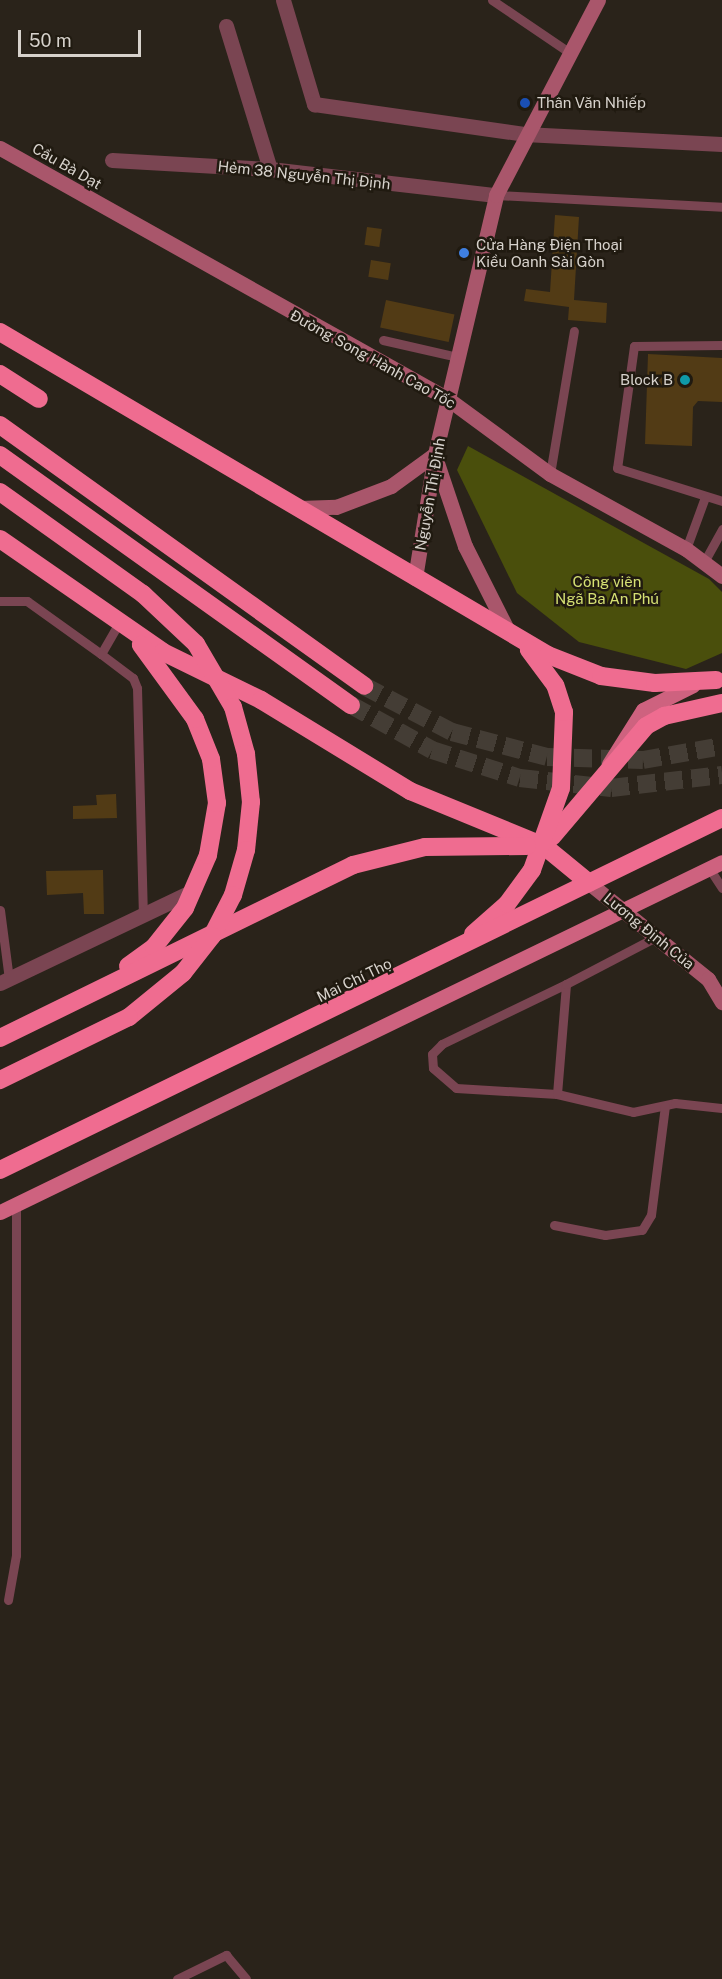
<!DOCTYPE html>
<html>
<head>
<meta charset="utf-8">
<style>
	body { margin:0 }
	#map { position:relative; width:722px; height:1979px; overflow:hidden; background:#2a231a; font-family:"Public Sans",sans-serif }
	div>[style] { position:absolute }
	.green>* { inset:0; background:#4a4f0c }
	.building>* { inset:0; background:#523b15; transform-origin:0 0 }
	.highway-tunnel>* { height:18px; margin-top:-9px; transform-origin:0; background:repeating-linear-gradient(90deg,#443d35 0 18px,transparent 0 27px) }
	.lane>* { height:9px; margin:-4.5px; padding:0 4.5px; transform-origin:4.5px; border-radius:4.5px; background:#7a4552 }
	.street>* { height:15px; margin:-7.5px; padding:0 7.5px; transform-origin:7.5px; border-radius:7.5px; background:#7a4552 }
	.secondary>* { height:15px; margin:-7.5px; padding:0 7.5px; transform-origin:7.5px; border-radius:7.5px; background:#a9566b }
	.primary>* { height:15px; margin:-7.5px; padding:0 7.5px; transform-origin:7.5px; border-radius:7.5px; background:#ce627f }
	.highway>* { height:18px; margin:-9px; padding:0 9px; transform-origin:9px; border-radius:9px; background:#ef6c90 }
	.highway-bridge>* { height:18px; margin:-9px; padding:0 9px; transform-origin:9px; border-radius:9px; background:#ef6c90 }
	.dots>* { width:16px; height:16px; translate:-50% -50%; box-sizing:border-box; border:3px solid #201a10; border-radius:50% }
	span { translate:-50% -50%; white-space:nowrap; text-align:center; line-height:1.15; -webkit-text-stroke:5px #201a10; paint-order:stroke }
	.poi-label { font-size:15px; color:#d7d2cc }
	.left { translate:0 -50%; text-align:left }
	.right { translate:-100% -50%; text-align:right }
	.street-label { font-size:15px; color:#d7d2cc }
	.park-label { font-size:15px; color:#d5e073 }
	.scale { position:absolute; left:18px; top:30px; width:123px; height:27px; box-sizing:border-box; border:3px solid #d7d2cc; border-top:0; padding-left:8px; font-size:18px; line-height:21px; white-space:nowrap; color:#d7d2cc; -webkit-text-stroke:4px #201a10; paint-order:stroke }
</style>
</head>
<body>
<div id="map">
	<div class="green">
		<i style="clip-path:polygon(468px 446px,709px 579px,722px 592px,722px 653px,686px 669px,579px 642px,517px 593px,457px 470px)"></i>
	</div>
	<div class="building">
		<i style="clip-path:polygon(555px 215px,579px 217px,574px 300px,607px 303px,606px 323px,568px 320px,569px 307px,524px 301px,526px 289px,550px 292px)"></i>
		<i style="left:367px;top:227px;width:15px;height:18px;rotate:8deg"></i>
		<i style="left:371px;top:260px;width:20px;height:17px;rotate:9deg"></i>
		<i style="left:386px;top:300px;width:70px;height:28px;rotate:12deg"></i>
		<i style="clip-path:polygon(648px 354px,722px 358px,722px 402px,698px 401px,693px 407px,692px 446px,645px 444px)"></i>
		<i style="clip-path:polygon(116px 794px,117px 818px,73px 819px,73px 806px,97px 805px,96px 795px)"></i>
		<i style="clip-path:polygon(103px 870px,104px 914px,84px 914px,83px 893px,47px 895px,46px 871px)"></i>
	</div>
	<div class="highway-tunnel">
		<i style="left:364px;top:686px;width:99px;rotate:27.6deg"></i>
		<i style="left:452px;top:732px;width:98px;rotate:14.7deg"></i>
		<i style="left:547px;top:757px;width:96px;rotate:1.8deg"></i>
		<i style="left:643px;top:760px;width:80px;rotate:-10deg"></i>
		<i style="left:351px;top:705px;width:93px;rotate:29.1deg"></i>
		<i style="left:432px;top:750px;width:92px;rotate:17.7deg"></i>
		<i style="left:520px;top:778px;width:92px;rotate:6.3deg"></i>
		<i style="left:611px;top:788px;width:112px;rotate:-6.7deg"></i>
	</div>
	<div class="lane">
		<i style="left:492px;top:0;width:94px;rotate:34.2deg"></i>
		<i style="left:496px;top:195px;width:226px;rotate:3deg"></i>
		<i style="left:383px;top:340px;width:77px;rotate:12.8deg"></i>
		<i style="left:722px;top:345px;width:88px;rotate:179.3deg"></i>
		<i style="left:634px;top:346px;width:123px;rotate:97.9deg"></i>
		<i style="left:617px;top:468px;width:110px;rotate:17.4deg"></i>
		<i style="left:550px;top:474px;width:145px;rotate:-80.5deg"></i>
		<i style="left:686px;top:549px;width:55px;rotate:-69.9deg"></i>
		<i style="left:704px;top:562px;width:38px;rotate:-61deg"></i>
		<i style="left:0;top:601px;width:27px"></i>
		<i style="left:27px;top:601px;width:91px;rotate:35.6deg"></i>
		<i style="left:101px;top:654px;width:34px;rotate:-60deg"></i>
		<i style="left:101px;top:654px;width:40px;rotate:37deg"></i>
		<i style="left:133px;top:678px;width:11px;rotate:68deg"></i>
		<i style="left:137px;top:688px;width:225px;rotate:88.5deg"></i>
		<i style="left:709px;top:868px;width:24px;rotate:57deg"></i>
		<i style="left:0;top:910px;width:70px;rotate:82.6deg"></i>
		<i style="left:566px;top:984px;width:138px;rotate:154.2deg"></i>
		<i style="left:442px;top:1044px;width:14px;rotate:135deg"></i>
		<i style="left:432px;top:1054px;width:14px;rotate:86deg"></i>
		<i style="left:433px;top:1068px;width:30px;rotate:41deg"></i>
		<i style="left:456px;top:1088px;width:101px;rotate:3.4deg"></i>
		<i style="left:557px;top:1094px;width:78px;rotate:13.3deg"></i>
		<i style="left:633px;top:1112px;width:43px;rotate:-12.1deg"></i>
		<i style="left:675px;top:1103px;width:47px;rotate:6.1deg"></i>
		<i style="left:557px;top:1094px;width:110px;rotate:-85.3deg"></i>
		<i style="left:566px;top:984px;width:102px;rotate:-27.6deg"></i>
		<i style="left:554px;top:1225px;width:52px;rotate:11.1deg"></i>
		<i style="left:605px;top:1235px;width:37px;rotate:-8deg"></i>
		<i style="left:642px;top:1230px;width:17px;rotate:-59deg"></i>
		<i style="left:651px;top:1215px;width:110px;rotate:-82.7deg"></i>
		<i style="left:8px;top:1600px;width:46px;rotate:-79.9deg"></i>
		<i style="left:16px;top:1555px;width:351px;rotate:-90deg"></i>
		<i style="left:177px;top:1979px;width:55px;rotate:-26.1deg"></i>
		<i style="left:226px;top:1955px;width:31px;rotate:50deg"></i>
	</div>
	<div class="street">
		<i style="left:283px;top:0;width:109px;rotate:73.4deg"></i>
		<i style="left:314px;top:104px;width:212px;rotate:8.1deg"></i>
		<i style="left:524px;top:134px;width:198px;rotate:2.9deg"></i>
		<i style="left:226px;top:26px;width:150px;rotate:72.9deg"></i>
		<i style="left:112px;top:160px;width:158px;rotate:3.3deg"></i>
		<i style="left:270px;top:169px;width:227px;rotate:6.6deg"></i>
		<i style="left:0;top:983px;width:214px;rotate:-25.5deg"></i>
	</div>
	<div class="secondary">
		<i style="left:0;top:148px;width:514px;rotate:29.26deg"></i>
		<i style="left:448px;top:399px;width:127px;rotate:36.3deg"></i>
		<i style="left:550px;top:474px;width:155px;rotate:28.9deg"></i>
		<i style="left:686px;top:549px;width:45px;rotate:36.9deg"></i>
		<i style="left:437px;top:463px;width:88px;rotate:71.4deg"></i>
		<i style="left:465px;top:546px;width:97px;rotate:63.2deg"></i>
		<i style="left:299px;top:508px;width:37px;rotate:-2deg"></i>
		<i style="left:336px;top:507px;width:59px;rotate:-20.9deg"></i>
		<i style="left:391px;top:486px;width:54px;rotate:-36deg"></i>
		<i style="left:415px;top:578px;width:126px;rotate:-80.8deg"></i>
		<i style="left:435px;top:454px;width:266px;rotate:-76.7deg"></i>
		<i style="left:496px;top:195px;width:220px;rotate:-62.4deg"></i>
		<i style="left:589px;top:883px;width:153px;rotate:38.9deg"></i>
		<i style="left:708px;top:979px;width:27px;rotate:59deg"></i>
	</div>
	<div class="primary">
		<i style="left:609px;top:764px;width:64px;rotate:-57.8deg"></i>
		<i style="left:643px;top:710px;width:56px;rotate:-26.6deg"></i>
		<i style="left:0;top:1212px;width:802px;rotate:-25.86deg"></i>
	</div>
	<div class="highway">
		<i style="left:0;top:332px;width:636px;rotate:30.52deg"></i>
		<i style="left:548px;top:655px;width:57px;rotate:21.6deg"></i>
		<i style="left:601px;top:676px;width:54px;rotate:7.4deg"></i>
		<i style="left:655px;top:683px;width:61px;rotate:-2.8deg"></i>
		<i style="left:0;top:374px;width:46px;rotate:32.7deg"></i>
		<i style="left:0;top:425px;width:448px;rotate:35.6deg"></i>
		<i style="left:0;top:455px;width:431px;rotate:35.5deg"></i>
		<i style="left:0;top:539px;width:198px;rotate:34.7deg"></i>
		<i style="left:163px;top:652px;width:109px;rotate:26.1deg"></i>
		<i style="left:261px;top:700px;width:175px;rotate:31.4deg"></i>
		<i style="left:410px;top:791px;width:145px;rotate:22.3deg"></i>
		<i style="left:544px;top:846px;width:58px;rotate:39.4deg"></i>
		<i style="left:552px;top:837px;width:145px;rotate:-49.7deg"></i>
		<i style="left:646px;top:726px;width:21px;rotate:-29deg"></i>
		<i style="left:664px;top:716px;width:59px;rotate:-12.6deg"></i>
		<i style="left:473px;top:934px;width:45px;rotate:-41.4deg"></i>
		<i style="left:507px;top:904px;width:42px;rotate:-53.7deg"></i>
		<i style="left:532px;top:870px;width:87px;rotate:-70.5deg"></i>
		<i style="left:561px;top:788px;width:76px;rotate:-87.7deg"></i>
		<i style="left:564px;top:712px;width:28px;rotate:-108deg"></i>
		<i style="left:555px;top:685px;width:44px;rotate:-126.6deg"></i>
		<i style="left:128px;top:966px;width:32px;rotate:-36deg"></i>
		<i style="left:154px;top:947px;width:50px;rotate:-51.5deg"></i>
		<i style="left:185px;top:908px;width:58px;rotate:-66.5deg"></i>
		<i style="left:208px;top:855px;width:53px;rotate:-80.2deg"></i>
		<i style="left:217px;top:803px;width:44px;rotate:-97.8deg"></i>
		<i style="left:211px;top:759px;width:43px;rotate:-111.8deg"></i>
		<i style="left:195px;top:719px;width:92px;rotate:-126.1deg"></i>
		<i style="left:0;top:1038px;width:393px;rotate:-26.1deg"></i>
		<i style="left:353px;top:865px;width:74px;rotate:-14deg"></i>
		<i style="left:425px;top:847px;width:102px;rotate:-0.6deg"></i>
		<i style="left:0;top:1170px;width:803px;rotate:-25.99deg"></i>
	</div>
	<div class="highway-bridge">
		<i style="left:0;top:492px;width:176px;rotate:35.5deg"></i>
		<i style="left:143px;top:594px;width:73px;rotate:43.3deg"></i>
		<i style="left:196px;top:644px;width:73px;rotate:59.6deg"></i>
		<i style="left:233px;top:707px;width:49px;rotate:74.5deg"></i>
		<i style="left:246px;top:754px;width:48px;rotate:84.1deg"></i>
		<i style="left:251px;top:802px;width:48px;rotate:95.9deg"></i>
		<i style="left:246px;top:850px;width:47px;rotate:106.1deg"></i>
		<i style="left:233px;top:895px;width:46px;rotate:117.1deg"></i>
		<i style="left:212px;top:936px;width:47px;rotate:128.1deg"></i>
		<i style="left:183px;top:973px;width:70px;rotate:140.8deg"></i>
		<i style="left:129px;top:1017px;width:144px;rotate:154deg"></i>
	</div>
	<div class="dots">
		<i style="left:525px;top:103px;background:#1a4fb4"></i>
		<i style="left:464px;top:253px;background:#3f7fe0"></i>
		<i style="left:685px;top:380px;background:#0f9aa8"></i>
	</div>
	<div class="poi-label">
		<span class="left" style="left:537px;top:103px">Thân Văn Nhiếp</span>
		<span class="left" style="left:476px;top:253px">Cửa Hàng Điện Thoại<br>Kiều Oanh Sài Gòn</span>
		<span class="right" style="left:673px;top:380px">Block B</span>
	</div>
	<div class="street-label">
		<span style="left:67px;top:166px;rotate:30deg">Cầu Bà Dạt</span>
		<span style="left:304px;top:175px;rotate:6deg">Hẻm 38 Nguyễn Thị Định</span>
		<span style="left:373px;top:359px;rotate:29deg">Đường Song Hành Cao Tốc</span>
		<span style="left:430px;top:494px;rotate:-80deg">Nguyễn Thị Định</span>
		<span style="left:649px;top:931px;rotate:39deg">Lương Định Của</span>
		<span style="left:354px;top:980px;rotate:-26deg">Mai Chí Thọ</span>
	</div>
	<div class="park-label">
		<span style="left:607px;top:590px">Công viên<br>Ngã Ba An Phú</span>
	</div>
	<div class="scale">50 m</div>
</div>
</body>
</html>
